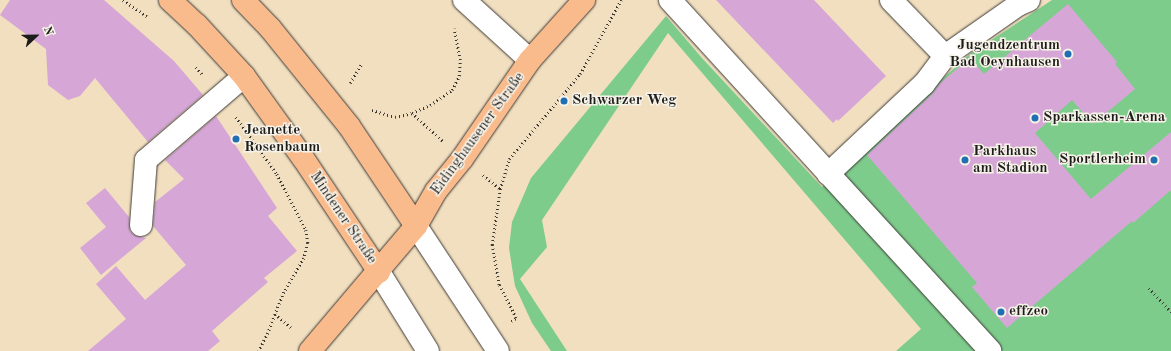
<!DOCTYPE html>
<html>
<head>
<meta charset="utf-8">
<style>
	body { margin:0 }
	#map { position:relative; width:1171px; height:351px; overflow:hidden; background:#f1dfc0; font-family:"Old Standard TT",serif }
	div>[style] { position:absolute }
	.green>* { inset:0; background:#7ecc8c }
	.building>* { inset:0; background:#d6a7d6 }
	.path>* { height:2.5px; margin-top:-1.25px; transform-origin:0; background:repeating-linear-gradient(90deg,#3c3935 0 1px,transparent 0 4px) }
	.roads { filter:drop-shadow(0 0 1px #3c3935) drop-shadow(0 0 1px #3c3935) }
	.minor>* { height:22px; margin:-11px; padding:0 11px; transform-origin:11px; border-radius:11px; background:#fff }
	.major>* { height:22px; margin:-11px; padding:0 11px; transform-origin:11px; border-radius:11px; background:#fabb8c }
	.dots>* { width:11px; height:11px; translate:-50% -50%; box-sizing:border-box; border:2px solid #f7f3e8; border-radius:50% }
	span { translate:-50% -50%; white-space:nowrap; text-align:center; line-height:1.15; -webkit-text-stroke:3px #f7f3e8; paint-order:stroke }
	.poi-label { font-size:15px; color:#1c1c1c; font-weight:700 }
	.right { translate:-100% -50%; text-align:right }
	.left { translate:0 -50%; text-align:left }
	.street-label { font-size:15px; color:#1c1c1c }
	.north { position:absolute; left:16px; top:16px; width:40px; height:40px; -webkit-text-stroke:3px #f7f3e8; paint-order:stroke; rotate:68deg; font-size:11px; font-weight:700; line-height:16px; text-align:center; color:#1c1c1c }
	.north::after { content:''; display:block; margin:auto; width:14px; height:18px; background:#1c1c1c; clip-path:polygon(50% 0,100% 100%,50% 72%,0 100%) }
</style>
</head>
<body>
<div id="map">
	<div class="green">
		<i style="clip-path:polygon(1052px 0,1171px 0,1171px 351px,896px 351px,921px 329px,668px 33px,542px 220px,547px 247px,520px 279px,567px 351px,551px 351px,532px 323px,515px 286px,509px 248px,512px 222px,531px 178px,666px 16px,702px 58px,822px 187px,970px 54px)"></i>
	</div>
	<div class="building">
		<i style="clip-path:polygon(10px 0,104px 0,174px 61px,203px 95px,148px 142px,95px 78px,80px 96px,68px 100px,48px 85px,46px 49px,0 15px)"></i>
		<i style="clip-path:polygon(716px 0,814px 0,886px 76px,838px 121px,837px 119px,833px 123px)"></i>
		<i style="clip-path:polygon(1068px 4px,1117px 62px,1115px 64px,1135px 89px,1093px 124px,1072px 100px,1035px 133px,1091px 199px,1171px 132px,1171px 190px,1133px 223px,1132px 221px,1007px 328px,972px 287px,977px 283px,867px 155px,933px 93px,939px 84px,970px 58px,984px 74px)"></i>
		<i style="clip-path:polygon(216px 116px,277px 208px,268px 216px,297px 251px,264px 278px,268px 282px,212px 331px,220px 341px,208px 351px,88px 351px,126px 319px,96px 284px,116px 266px,145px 300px,186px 265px,153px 226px,155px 202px,184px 179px,165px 160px)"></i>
		<i style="clip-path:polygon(105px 188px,129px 217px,130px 231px,134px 235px,146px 238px,101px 275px,80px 248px,106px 227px,86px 203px)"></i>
	</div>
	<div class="path">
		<i style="left:123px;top:0;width:29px;rotate:34deg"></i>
		<i style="left:196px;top:67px;width:11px;rotate:49deg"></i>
		<i style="left:350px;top:83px;width:23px;rotate:-59deg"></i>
		<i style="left:372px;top:110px;width:24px;rotate:17deg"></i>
		<i style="left:395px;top:117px;width:17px;rotate:-13deg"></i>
		<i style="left:412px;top:113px;width:20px;rotate:-24deg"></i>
		<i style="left:430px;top:105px;width:27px;rotate:-34deg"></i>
		<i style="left:452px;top:90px;width:16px;rotate:-63deg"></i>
		<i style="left:459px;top:76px;width:16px;rotate:-86deg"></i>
		<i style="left:460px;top:60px;width:32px;rotate:-101deg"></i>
		<i style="left:412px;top:113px;width:42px;rotate:42.1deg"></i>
		<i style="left:236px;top:117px;width:70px;rotate:54.3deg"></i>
		<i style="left:277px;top:174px;width:63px;rotate:62.6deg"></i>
		<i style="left:306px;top:230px;width:13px;rotate:81deg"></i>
		<i style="left:308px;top:243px;width:16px;rotate:105deg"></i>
		<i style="left:304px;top:258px;width:39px;rotate:120deg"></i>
		<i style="left:284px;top:292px;width:44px;rotate:111.3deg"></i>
		<i style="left:268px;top:333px;width:20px;rotate:117deg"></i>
		<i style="left:483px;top:175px;width:22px;rotate:39deg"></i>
		<i style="left:1149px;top:288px;width:33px;rotate:47deg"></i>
		<i style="left:275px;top:314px;width:23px;rotate:40deg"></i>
		<i style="left:511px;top:321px;width:6px;rotate:-31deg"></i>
		<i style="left:516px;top:318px;width:37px;rotate:-117deg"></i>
		<i style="left:499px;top:285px;width:41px;rotate:-99.9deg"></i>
		<i style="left:492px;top:245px;width:57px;rotate:-81.9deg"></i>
		<i style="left:500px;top:189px;width:31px;rotate:-73deg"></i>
		<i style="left:509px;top:159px;width:111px;rotate:-50.1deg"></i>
		<i style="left:580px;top:74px;width:85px;rotate:-61deg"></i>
	</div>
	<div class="roads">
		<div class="minor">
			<i style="left:464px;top:0;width:89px;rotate:42.3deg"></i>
			<i style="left:670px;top:0;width:475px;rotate:47.6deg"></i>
			<i style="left:891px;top:0;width:78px;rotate:46deg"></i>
			<i style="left:828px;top:174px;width:132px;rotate:-43.2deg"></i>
			<i style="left:924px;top:84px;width:35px;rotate:-53deg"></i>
			<i style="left:945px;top:56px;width:89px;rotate:-34.9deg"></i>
			<i style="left:1018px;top:5px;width:12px;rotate:-24deg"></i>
			<i style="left:141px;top:225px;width:65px;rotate:-85.6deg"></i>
			<i style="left:146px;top:160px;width:129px;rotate:-40.6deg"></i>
			<i style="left:416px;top:226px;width:149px;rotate:56.7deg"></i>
			<i style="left:379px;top:272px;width:93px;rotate:58.2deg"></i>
		</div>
		<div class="major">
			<i style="left:170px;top:0;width:37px;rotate:43deg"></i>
			<i style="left:197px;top:25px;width:69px;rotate:47.3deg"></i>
			<i style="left:244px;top:76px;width:101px;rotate:54.3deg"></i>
			<i style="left:303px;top:158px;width:137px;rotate:56.3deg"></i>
			<i style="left:243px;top:0;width:39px;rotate:46deg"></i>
			<i style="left:270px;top:28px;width:126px;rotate:51.1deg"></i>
			<i style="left:349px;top:126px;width:120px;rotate:56.2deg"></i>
			<i style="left:310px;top:351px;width:164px;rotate:-49.7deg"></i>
			<i style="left:416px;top:226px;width:40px;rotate:-60.3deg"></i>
			<i style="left:436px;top:191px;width:41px;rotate:-50.9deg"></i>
			<i style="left:462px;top:159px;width:120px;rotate:-55.5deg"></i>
			<i style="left:530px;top:60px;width:81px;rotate:-48deg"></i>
		</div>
	</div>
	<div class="dots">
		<i style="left:1068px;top:54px;background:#1f6fb2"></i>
		<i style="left:564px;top:101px;background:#1f6fb2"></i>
		<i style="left:1035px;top:118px;background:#1f6fb2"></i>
		<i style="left:236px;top:139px;background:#1f6fb2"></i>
		<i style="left:965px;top:160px;background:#1f6fb2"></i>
		<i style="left:1154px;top:160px;background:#1f6fb2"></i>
		<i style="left:1001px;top:312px;background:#1f6fb2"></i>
	</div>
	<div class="poi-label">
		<span class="right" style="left:1060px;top:54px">Jugendzentrum<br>Bad Oeynhausen</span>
		<span class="left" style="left:572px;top:101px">Schwarzer Weg</span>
		<span class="left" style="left:1043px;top:118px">Sparkassen-Arena</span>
		<span class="left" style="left:244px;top:139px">Jeanette<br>Rosenbaum</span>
		<span class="left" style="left:973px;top:160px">Parkhaus<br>am Stadion</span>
		<span class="right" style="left:1146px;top:160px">Sportlerheim</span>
		<span class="left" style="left:1009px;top:312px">effzeo</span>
	</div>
	<div class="street-label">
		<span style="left:478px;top:134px;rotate:-54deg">Eidinghausener Straße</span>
		<span style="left:343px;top:218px;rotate:56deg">Mindener Straße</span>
	</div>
	<div class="north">N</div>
</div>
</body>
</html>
